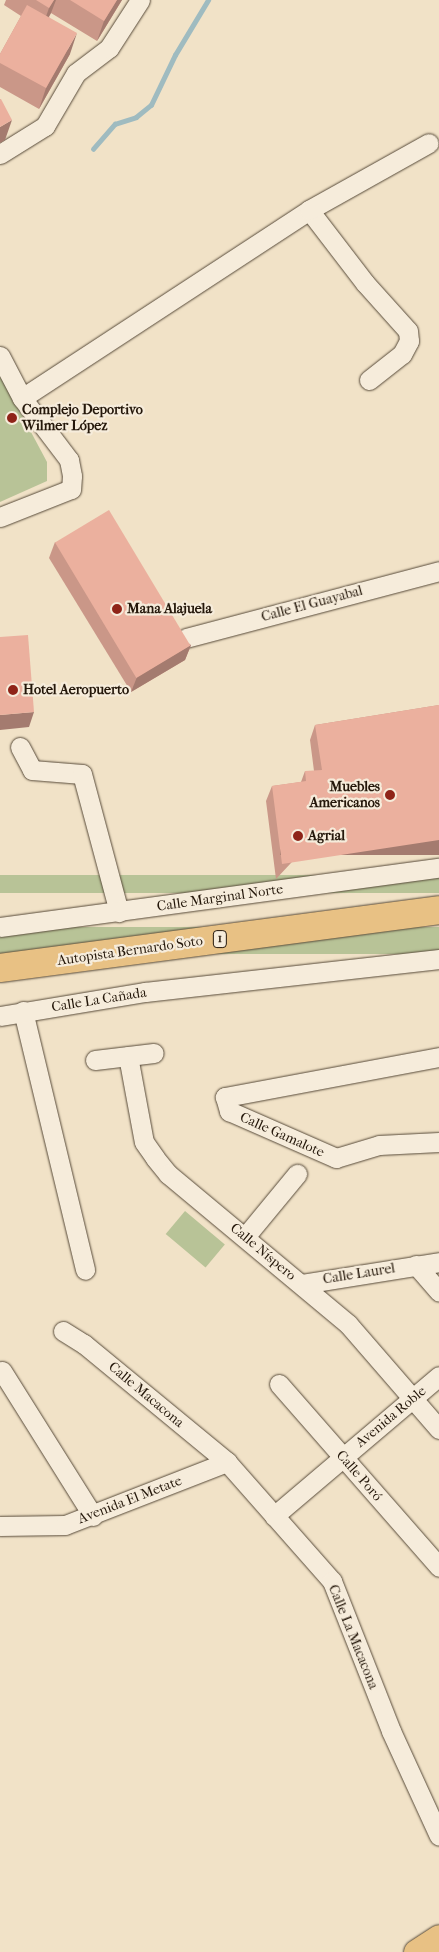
<!DOCTYPE html>
<html>
<head>
<meta charset="utf-8">
<style>
	body { margin:0 }
	#map { position:relative; width:439px; height:1952px; overflow:hidden; background:#f1e2c7; font-family:"IM FELL French Canon",serif }
	div>[style] { position:absolute }
	.green>* { inset:0; background:#b8c397; transform-origin:0 0 }
	.stream>* { height:4.5px; margin:-2.25px; padding:0 2.25px; transform-origin:2.25px; border-radius:2.25px; background:#9fbbc0 }
	.roads { filter:drop-shadow(0 0 1px #574a39) drop-shadow(0 0 1px #574a39) }
	.minor>* { height:19px; margin:-9.5px; padding:0 9.5px; transform-origin:9.5px; border-radius:9.5px; background:#f6ecdb }
	.major>* { height:25px; margin:-12.5px; padding:0 12.5px; transform-origin:12.5px; border-radius:12.5px; background:#e8c184 }
	.highway>* { height:28px; margin:-14px; padding:0 14px; transform-origin:14px; border-radius:14px; background:#e8c184 }
	.wall>* { inset:0; background:#ca9788 }
	.shaded-wall>* { inset:0; background:#a47b6f; transform-origin:0 0 }
	.building>* { inset:0; background:#ebb09e; transform-origin:0 0 }
	.dots>* { width:14px; height:14px; translate:-50% -50%; box-sizing:border-box; border:2px solid #f6ecdb; border-radius:50% }
	span { translate:-50% -50%; white-space:nowrap; text-align:center; line-height:1.15; -webkit-text-stroke:4.5px #f6ecdb; paint-order:stroke }
	.shield-label span { padding:1px 4px; background:#f6ecdb; border:1px solid; border-radius:4px; -webkit-text-stroke-width:0 }
	.shield-label { font-size:12px; color:#24170a; font-weight:700 }
	.poi-label { font-size:14px; color:#24170a; font-weight:700 }
	.left { translate:0 -50%; text-align:left }
	.right { translate:-100% -50%; text-align:right }
	.street-label { font-size:14px; color:#24170a }
</style>
</head>
<body>
<div id="map">
	<div class="green">
		<i style="clip-path:polygon(0 374px,47px 462px,47px 481px,0 502px)"></i>
		<i style="left:439px;top:875px;width:18px;height:443px;rotate:90deg"></i>
		<i style="left:439px;top:927px;width:27px;height:443px;rotate:90deg"></i>
		<i style="left:185px;top:1211px;width:52px;height:30px;rotate:40deg"></i>
	</div>
	<div class="stream">
		<i style="left:93px;top:149px;width:33px;rotate:-49deg"></i>
		<i style="left:115px;top:124px;width:22px;rotate:-18deg"></i>
		<i style="left:136px;top:117px;width:19px;rotate:-39deg"></i>
		<i style="left:151px;top:105px;width:55px;rotate:-64.4deg"></i>
		<i style="left:175px;top:55px;width:64px;rotate:-59deg"></i>
	</div>
	<div class="roads">
		<div class="minor">
			<i style="left:0;top:154px;width:53px;rotate:-31.9deg"></i>
			<i style="left:45px;top:126px;width:61px;rotate:-59.7deg"></i>
			<i style="left:76px;top:73px;width:41px;rotate:-37.1deg"></i>
			<i style="left:109px;top:48px;width:57px;rotate:-57.1deg"></i>
			<i style="left:309px;top:210px;width:92px;rotate:52.5deg"></i>
			<i style="left:365px;top:283px;width:64px;rotate:48.1deg"></i>
			<i style="left:408px;top:331px;width:10px;rotate:84deg"></i>
			<i style="left:409px;top:341px;width:15px;rotate:118deg"></i>
			<i style="left:402px;top:354px;width:42px;rotate:141.8deg"></i>
			<i style="left:0;top:356px;width:47px;rotate:62.4deg"></i>
			<i style="left:22px;top:398px;width:78px;rotate:52.8deg"></i>
			<i style="left:69px;top:460px;width:16px;rotate:79deg"></i>
			<i style="left:72px;top:476px;width:13px;rotate:94deg"></i>
			<i style="left:71px;top:489px;width:76px;rotate:158.5deg"></i>
			<i style="left:22px;top:398px;width:343px;rotate:-33.2deg"></i>
			<i style="left:309px;top:210px;width:137px;rotate:-29.2deg"></i>
			<i style="left:186px;top:638px;width:262px;rotate:-14.8deg"></i>
			<i style="left:20px;top:747px;width:26px;rotate:62deg"></i>
			<i style="left:32px;top:770px;width:50px;rotate:4.6deg"></i>
			<i style="left:82px;top:774px;width:143px;rotate:75deg"></i>
			<i style="left:0;top:927px;width:443px;rotate:-7.7deg"></i>
			<i style="left:23px;top:1011px;width:266px;rotate:76.5deg"></i>
			<i style="left:0;top:1016px;width:147px;rotate:-9.4deg"></i>
			<i style="left:145px;top:992px;width:296px;rotate:-6.4deg"></i>
			<i style="left:128px;top:1056px;width:87px;rotate:79.5deg"></i>
			<i style="left:144px;top:1142px;width:19px;rotate:55deg"></i>
			<i style="left:155px;top:1158px;width:21px;rotate:51deg"></i>
			<i style="left:168px;top:1174px;width:234px;rotate:39.8deg"></i>
			<i style="left:348px;top:1324px;width:139px;rotate:49.1deg"></i>
			<i style="left:439px;top:1057px;width:218px;rotate:169.4deg"></i>
			<i style="left:225px;top:1097px;width:15px;rotate:74deg"></i>
			<i style="left:229px;top:1111px;width:117px;rotate:23.7deg"></i>
			<i style="left:336px;top:1158px;width:45px;rotate:-16.8deg"></i>
			<i style="left:379px;top:1145px;width:60px;rotate:-2.9deg"></i>
			<i style="left:95px;top:1060px;width:59px;rotate:-6.8deg"></i>
			<i style="left:245px;top:1237px;width:82px;rotate:-50.5deg"></i>
			<i style="left:416px;top:1265px;width:35px;rotate:49deg"></i>
			<i style="left:302px;top:1284px;width:139px;rotate:-9.1deg"></i>
			<i style="left:63px;top:1331px;width:25px;rotate:32deg"></i>
			<i style="left:84px;top:1344px;width:185px;rotate:39.5deg"></i>
			<i style="left:227px;top:1462px;width:159px;rotate:48.6deg"></i>
			<i style="left:332px;top:1581px;width:161px;rotate:68.5deg"></i>
			<i style="left:391px;top:1731px;width:115px;rotate:65.4deg"></i>
			<i style="left:2px;top:1371px;width:171px;rotate:57.9deg"></i>
			<i style="left:279px;top:1384px;width:243px;rotate:48.8deg"></i>
			<i style="left:274px;top:1516px;width:216px;rotate:-40.3deg"></i>
			<i style="left:0;top:1526px;width:65px;rotate:-0.9deg"></i>
			<i style="left:65px;top:1525px;width:174px;rotate:-21.3deg"></i>
		</div>
		<div class="major">
			<i style="left:416px;top:1952px;width:27px;rotate:-33deg"></i>
		</div>
		<div class="highway">
			<i style="left:0;top:968px;width:443px;rotate:-7.5deg"></i>
		</div>
	</div>
	<div class="wall">
		<i style="clip-path:polygon(6px 0,122px 0,97px 41px,51px 13px,49px 17px,70px 54px,39px 109px,0 87px,0 54px,21px 16px,4px 5px)"></i>
		<i style="clip-path:polygon(55px 542px,191px 645px,185px 660px,131px 692px,49px 558px)"></i>
		<i style="clip-path:polygon(439px 705px,276px 879px,266px 801px,272px 786px,301px 782px,305px 771px,314px 771px,310px 740px,315px 725px)"></i>
	</div>
	<div class="shaded-wall">
		<i style="clip-path:polygon(54px 0,56px 0,51px 13px,42px 28px,49px 8px)"></i>
		<i style="clip-path:polygon(117px 0,122px 0,97px 41px,104px 21px)"></i>
		<i style="clip-path:polygon(77px 33px,70px 54px,39px 109px,46px 88px)"></i>
		<i style="clip-path:polygon(12px 120px,5px 140px,0 143px,0 127px)"></i>
		<i style="clip-path:polygon(191px 645px,185px 660px,131px 692px,137px 677px)"></i>
		<i style="clip-path:polygon(34px 712px,29px 727px,0 730px,0 715px)"></i>
		<i style="left:439px;top:840px;width:15px;height:159px;rotate:90deg"></i>
	</div>
	<div class="building">
		<i style="clip-path:polygon(36px 0,54px 0,49px 8px)"></i>
		<i style="clip-path:polygon(70px 0,117px 0,104px 21px)"></i>
		<i style="clip-path:polygon(27px 5px,77px 33px,46px 88px,0 63px,0 54px)"></i>
		<i style="clip-path:polygon(0 99px,1px 99px,12px 120px,0 127px)"></i>
		<i style="left:109px;top:510px;width:158px;height:63px;rotate:59deg"></i>
		<i style="clip-path:polygon(28px 635px,34px 712px,0 715px,0 637px)"></i>
		<i style="clip-path:polygon(439px 705px,439px 840px,282px 864px,272px 786px,306px 781px,305px 771px,322px 770px,315px 725px)"></i>
	</div>
	<div class="dots">
		<i style="left:12px;top:418px;background:#8f2418"></i>
		<i style="left:117px;top:609px;background:#8f2418"></i>
		<i style="left:13px;top:690px;background:#8f2418"></i>
		<i style="left:390px;top:795px;background:#8f2418"></i>
		<i style="left:298px;top:836px;background:#8f2418"></i>
	</div>
	<div class="shield-label">
		<span style="left:220px;top:939px">1</span>
	</div>
	<div class="poi-label">
		<span class="left" style="left:22px;top:418px">Complejo Deportivo<br>Wilmer López</span>
		<span class="left" style="left:127px;top:609px">Mana Alajuela</span>
		<span class="left" style="left:23px;top:690px">Hotel Aeropuerto</span>
		<span class="right" style="left:380px;top:795px">Muebles<br>Americanos</span>
		<span class="left" style="left:308px;top:836px">Agrial</span>
	</div>
	<div class="street-label">
		<span style="left:312px;top:604px;rotate:-15deg">Calle El Guayabal</span>
		<span style="left:220px;top:898px;rotate:-8deg">Calle Marginal Norte</span>
		<span style="left:130px;top:951px;rotate:-8deg">Autopista Bernardo Soto</span>
		<span style="left:99px;top:1000px;rotate:-9deg">Calle La Cañada</span>
		<span style="left:282px;top:1135px;rotate:24deg">Calle Gamalote</span>
		<span style="left:263px;top:1252px;rotate:40deg">Calle Níspero</span>
		<span style="left:359px;top:1274px;rotate:-9deg">Calle Laurel</span>
		<span style="left:146px;top:1395px;rotate:40deg">Calle Macacona</span>
		<span style="left:391px;top:1417px;rotate:-40deg">Avenida Roble</span>
		<span style="left:359px;top:1476px;rotate:49deg">Calle Poró</span>
		<span style="left:130px;top:1500px;rotate:-21deg">Avenida El Metate</span>
		<span style="left:353px;top:1637px;rotate:68deg">Calle La Macacona</span>
	</div>
</div>
</body>
</html>
